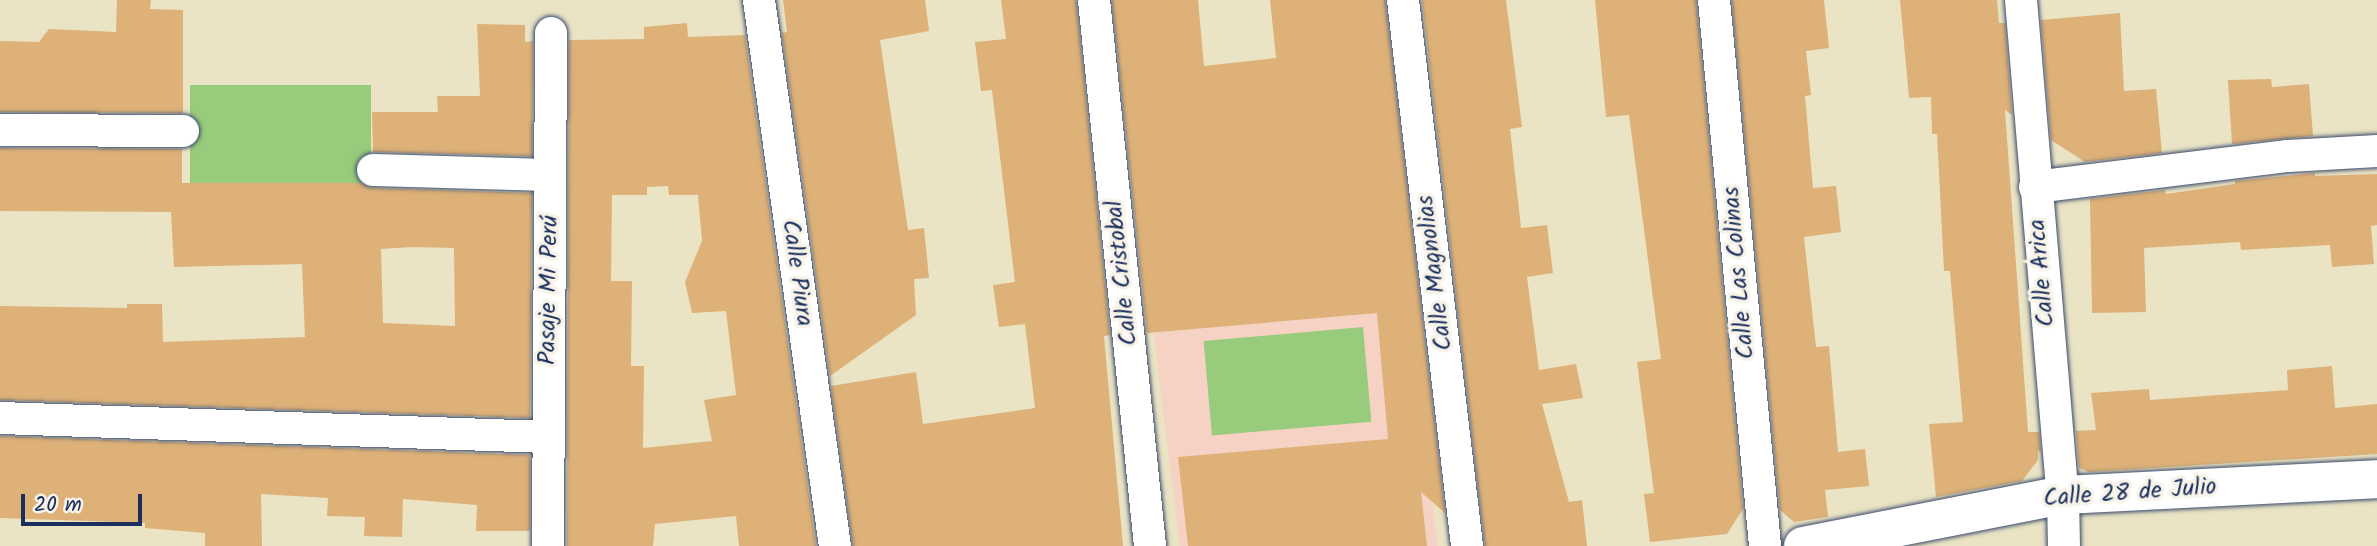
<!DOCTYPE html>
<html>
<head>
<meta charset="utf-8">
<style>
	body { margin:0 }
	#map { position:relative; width:2377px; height:546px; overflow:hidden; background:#eae4c5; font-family:Kalam,sans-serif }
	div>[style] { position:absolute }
	.built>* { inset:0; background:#f6d2c4; transform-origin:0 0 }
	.green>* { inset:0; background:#99cb7c; transform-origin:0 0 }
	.building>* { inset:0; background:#ddb178 }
	.roads { filter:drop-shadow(0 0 2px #3a4a6d) drop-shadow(0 0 2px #3a4a6d) }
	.minor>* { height:32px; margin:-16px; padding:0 16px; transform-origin:16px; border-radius:16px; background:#fff }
	.tertiary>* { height:38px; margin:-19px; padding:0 19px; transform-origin:19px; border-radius:19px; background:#fff }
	span { translate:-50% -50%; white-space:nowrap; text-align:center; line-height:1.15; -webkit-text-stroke:7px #f7f3e8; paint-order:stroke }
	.street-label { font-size:24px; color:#1b2f5e }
	.scale { position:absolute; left:21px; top:494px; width:121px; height:32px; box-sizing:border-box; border:4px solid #1b2f5e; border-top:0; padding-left:9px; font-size:21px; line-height:24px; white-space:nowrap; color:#1b2f5e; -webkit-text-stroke:5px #f7f3e8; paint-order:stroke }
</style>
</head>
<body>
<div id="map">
	<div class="built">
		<i style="left:1390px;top:158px;width:391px;height:256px;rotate:83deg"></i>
	</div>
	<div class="green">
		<i style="left:190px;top:85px;width:181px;height:98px"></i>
		<i style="left:1363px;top:327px;width:95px;height:160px;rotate:85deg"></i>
	</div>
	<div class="building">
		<i style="clip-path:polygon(117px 0,151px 0,150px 9px,183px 10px,183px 113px,0 112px,0 41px,39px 42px,49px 29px,116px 32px)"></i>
		<i style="clip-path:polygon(783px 0,925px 0,929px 31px,880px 40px,908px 230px,924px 228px,929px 278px,914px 279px,916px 315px,830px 376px,782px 33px,787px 32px)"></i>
		<i style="clip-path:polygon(1001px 0,1076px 0,1110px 335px,1104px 336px,1123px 546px,853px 546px,831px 386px,916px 372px,923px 424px,1035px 408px,1025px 324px,999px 327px,993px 285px,1015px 282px,992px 90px,981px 91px,975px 42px,1006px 39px)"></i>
		<i style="clip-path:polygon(1112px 0,1198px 0,1204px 66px,1276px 58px,1270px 0,1385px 0,1445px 513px,1421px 492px,1427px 546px,1188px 546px,1178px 457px,1388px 439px,1377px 313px,1147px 333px)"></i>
		<i style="clip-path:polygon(1422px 0,1506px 0,1522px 127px,1510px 129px,1521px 228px,1547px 225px,1553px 273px,1527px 277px,1539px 370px,1576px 364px,1583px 398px,1542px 404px,1569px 502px,1582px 500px,1587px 546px,1485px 546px)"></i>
		<i style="clip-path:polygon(1595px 0,1696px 0,1743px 509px,1727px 534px,1650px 542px,1644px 494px,1654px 493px,1637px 362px,1661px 359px,1629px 115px,1606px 117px)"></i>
		<i style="clip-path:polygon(1732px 0,1824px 0,1829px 48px,1806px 51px,1811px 95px,1805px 96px,1813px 188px,1836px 186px,1841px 232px,1804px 237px,1816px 347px,1829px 346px,1838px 452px,1865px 449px,1869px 486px,1825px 490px,1828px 517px,1794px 522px,1780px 510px)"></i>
		<i style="clip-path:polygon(1900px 0,1997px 0,1999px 23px,2005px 23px,2012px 115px,2005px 110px,2028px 432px,2039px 432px,2041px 452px,2038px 451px,2038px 460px,2022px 481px,1936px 497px,1929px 424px,1963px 422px,1950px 271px,1944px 271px,1937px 134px,1932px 134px,1931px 97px,1909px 98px)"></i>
		<i style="clip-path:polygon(2120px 13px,2124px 91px,2156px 89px,2162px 153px,2085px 162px,2051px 140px,2041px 20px)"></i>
		<i style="clip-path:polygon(evenodd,687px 23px,688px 37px,745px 35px,816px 546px,739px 546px,736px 516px,655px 524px,653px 546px,567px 546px,569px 40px,644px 39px,644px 27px,687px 23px,668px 186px,669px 195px,698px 195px,702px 241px,685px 282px,692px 313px,726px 311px,736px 395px,704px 400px,712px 441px,643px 448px,644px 366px,631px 366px,632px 281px,611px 281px,612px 195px,647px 195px,647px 187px,668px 186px)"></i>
		<i style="clip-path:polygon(477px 24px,525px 25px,525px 42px,533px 41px,532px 156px,373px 152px,372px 112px,438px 112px,437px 96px,480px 96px)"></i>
		<i style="clip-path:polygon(2271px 79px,2272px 87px,2309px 84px,2313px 136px,2232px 144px,2228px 80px)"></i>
		<i style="clip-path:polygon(evenodd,0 148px,182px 149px,182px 183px,361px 183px,372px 188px,532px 193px,530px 418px,0 400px,0 306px,127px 308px,127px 304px,162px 304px,163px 342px,305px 337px,302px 264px,174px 267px,171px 212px,0 211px,0 148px,413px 247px,454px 248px,455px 326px,383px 323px,381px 249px,413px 247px)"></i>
		<i style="clip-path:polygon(2315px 173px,2315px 176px,2377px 174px,2377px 225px,2371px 226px,2374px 264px,2332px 267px,2330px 245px,2241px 250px,2240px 242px,2144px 248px,2146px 312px,2092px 313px,2090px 199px,2165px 190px,2166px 194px,2235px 184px,2235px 181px)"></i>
		<i style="clip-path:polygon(2332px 366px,2335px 408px,2377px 404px,2377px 454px,2089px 472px,2079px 468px,2076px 431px,2096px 430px,2091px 393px,2149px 389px,2150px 400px,2288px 390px,2287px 370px)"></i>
		<i style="clip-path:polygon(0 436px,530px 455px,530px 531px,476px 531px,477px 505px,403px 499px,402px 537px,364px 536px,365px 517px,327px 516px,328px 498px,261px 494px,262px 546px,205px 546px,205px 533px,145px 528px,145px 523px,0 518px)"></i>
	</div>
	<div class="roads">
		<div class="minor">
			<i style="left:759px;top:0;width:551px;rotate:82.08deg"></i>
			<i style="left:1094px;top:0;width:549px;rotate:84.14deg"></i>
			<i style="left:1403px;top:0;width:550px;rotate:83.31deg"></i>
			<i style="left:1714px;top:0;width:548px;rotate:84.66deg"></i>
			<i style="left:2021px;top:0;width:497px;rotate:85.2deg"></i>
			<i style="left:2063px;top:495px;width:51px;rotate:88.9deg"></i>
			<i style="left:0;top:130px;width:183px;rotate:0.3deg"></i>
			<i style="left:373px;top:170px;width:177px;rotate:1.6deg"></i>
			<i style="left:2035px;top:187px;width:255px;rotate:-7deg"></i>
			<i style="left:2288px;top:156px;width:89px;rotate:-3.2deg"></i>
			<i style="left:0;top:418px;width:547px;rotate:1.99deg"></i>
			<i style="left:548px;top:546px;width:513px;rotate:-89.66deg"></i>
		</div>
		<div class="tertiary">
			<i style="left:1803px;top:546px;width:265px;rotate:-11.1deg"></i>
			<i style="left:2063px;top:495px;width:314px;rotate:-2.9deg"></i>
		</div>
	</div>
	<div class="street-label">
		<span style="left:797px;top:273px;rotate:82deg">Calle Piura</span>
		<span style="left:1122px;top:273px;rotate:-96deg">Calle Cristobal</span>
		<span style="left:1435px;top:273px;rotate:-97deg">Calle Magnolias</span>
		<span style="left:1739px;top:273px;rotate:-95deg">Calle Las Colinas</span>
		<span style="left:2042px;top:273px;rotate:-95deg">Calle Arica</span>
		<span style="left:549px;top:290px;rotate:-89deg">Pasaje Mi Perú</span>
		<span style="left:2130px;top:493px;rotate:-4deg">Calle 28 de Julio</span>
	</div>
	<div class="scale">20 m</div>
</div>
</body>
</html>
